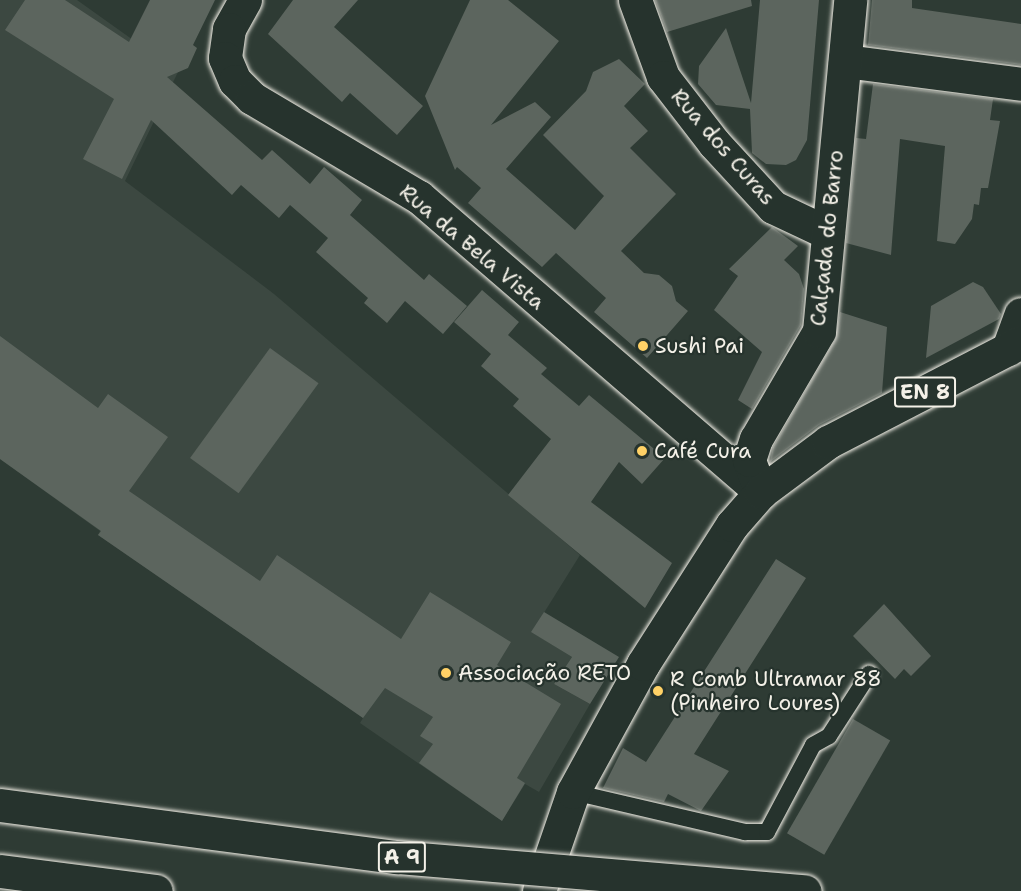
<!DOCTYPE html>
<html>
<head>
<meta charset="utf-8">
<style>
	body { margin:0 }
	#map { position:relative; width:1021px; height:891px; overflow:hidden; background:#2e3b34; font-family:"Shantell Sans",sans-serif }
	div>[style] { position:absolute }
	.built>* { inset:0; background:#3c4841 }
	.building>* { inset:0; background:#5c655e; transform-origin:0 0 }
	.roads { filter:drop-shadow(0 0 2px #f4f1e8) drop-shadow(0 0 2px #f4f1e8) }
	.service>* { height:16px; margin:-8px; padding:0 8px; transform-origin:8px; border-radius:8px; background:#26332d }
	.minor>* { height:33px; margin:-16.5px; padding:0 16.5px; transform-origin:16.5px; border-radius:16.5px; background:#26332d }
	.primary>* { height:33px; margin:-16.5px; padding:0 16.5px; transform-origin:16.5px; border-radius:16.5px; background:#26332d }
	.motorway>* { height:33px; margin:-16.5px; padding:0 16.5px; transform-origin:16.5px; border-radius:16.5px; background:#26332d }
	.bridges { filter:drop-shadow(0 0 2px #f4f1e8) drop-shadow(0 0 2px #f4f1e8) }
	.motorway-bridge>* { height:33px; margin:-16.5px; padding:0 16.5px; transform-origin:16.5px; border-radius:16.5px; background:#26332d }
	.dots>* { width:16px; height:16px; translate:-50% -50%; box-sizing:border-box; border:3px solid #26332d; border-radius:50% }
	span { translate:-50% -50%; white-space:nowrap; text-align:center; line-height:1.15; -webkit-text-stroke:4.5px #26332d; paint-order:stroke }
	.shield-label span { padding:2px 4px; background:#26332d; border:2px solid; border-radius:4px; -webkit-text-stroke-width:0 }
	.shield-label { font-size:20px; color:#f4f1e8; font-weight:700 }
	.street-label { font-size:21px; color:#f4f1e8 }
	.poi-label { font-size:21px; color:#f4f1e8 }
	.left { translate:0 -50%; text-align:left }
</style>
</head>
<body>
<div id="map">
	<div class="built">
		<i style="clip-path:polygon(0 0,77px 0,178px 72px,125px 181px,274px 294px,580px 555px,532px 632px,572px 657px,554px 684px,590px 704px,539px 792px,525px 784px,502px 821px,360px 723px,363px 718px,98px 535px,100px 531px,0 459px)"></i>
	</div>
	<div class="building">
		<i style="clip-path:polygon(25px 0,65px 0,129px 42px,150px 0,215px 0,193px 45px,197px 48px,188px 68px,167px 77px,262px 160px,272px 150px,310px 184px,324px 167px,362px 200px,350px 215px,424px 280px,429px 274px,467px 306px,443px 334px,405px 301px,387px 323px,364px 303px,368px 298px,316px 252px,328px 238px,290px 205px,279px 218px,241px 185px,232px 195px,151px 120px,122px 179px,83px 159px,114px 99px,5px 30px)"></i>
		<i style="clip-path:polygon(293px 0,358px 0,334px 27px,423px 106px,397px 135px,350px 93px,342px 102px,268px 34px)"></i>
		<i style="clip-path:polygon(470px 0,508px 0,559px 41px,491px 125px,535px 102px,551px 117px,506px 169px,575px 230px,604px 196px,543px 135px,586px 91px,593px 72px,619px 59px,645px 84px,624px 106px,648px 131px,630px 148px,676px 194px,621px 251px,644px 273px,659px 275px,672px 286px,676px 301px,688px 311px,647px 358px,594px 312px,606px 298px,556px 253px,542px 267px,468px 203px,481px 188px,457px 167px,455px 170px,425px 96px)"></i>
		<i style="clip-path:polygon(655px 0,751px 0,752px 6px,667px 32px)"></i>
		<i style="clip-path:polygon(760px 0,819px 0,807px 140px,796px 160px,786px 165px,766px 164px,752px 153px,750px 109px,716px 105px,698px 84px,699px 66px,726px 28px,751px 103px)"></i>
		<i style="clip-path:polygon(872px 0,912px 0,912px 8px,1021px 24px,1021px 65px,868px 45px)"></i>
		<i style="clip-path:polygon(873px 84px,993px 99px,990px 120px,1000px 121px,988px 188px,981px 188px,979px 205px,974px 204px,972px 219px,955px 244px,937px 241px,945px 146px,900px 139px,891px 255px,846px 243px,856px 138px,866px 139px)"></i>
		<i style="clip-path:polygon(772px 227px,798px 246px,784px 260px,799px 274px,804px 289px,801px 325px,752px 409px,738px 400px,762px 352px,714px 310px,738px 276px,729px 269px)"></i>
		<i style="clip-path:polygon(973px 282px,983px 287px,1001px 314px,999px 319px,926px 358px,931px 306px)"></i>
		<i style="clip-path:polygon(482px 290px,519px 322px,508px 335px,547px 368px,541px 374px,579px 406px,589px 395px,665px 458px,642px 484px,619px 462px,591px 502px,672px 563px,645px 608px,508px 495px,551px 439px,513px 406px,519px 399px,481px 366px,491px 354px,454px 322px)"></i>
		<i style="clip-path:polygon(840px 312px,887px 327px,882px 393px,819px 425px,770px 462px,773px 447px,835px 340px)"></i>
		<i style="clip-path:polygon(0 336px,98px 408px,108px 394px,168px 437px,129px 491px,260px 581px,277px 555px,401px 639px,430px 592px,511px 642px,497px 665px,561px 704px,517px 778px,525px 783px,502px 821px,419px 763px,433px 744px,420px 736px,433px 717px,385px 688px,363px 718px,98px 535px,101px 531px,0 459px)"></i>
		<i style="left:270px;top:348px;width:60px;height:136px;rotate:36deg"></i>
		<i style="clip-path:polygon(776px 559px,806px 578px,694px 754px,729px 771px,701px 811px,668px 794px,664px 802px,603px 788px,623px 748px,646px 762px)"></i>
		<i style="clip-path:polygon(884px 604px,931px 656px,911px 676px,904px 669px,895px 679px,853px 636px)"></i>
		<i style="clip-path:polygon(544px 612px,619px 657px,590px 704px,554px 684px,572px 657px,531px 632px)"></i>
		<i style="left:853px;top:719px;width:43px;height:132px;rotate:30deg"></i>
	</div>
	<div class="roads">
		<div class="service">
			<i style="left:573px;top:792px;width:177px;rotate:13.1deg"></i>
			<i style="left:745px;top:832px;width:22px"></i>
			<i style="left:767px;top:832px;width:98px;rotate:-62.1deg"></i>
			<i style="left:813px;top:745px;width:18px;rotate:-29deg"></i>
			<i style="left:829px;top:736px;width:74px;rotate:-57.2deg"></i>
		</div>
		<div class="minor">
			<i style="left:245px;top:0;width:33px;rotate:119deg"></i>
			<i style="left:229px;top:29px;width:29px;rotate:98deg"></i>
			<i style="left:225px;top:58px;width:25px;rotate:67deg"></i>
			<i style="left:235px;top:81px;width:24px;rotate:45deg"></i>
			<i style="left:252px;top:98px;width:194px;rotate:30.7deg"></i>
			<i style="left:419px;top:197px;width:452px;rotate:40.8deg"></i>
			<i style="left:635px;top:0;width:82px;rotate:70deg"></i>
			<i style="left:663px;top:77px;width:83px;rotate:52.3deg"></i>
			<i style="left:714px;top:143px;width:87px;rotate:47.3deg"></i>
			<i style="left:773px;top:207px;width:61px;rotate:25.3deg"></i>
			<i style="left:845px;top:61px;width:177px;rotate:7.4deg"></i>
			<i style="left:1008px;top:349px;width:37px;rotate:-70deg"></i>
			<i style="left:761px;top:492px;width:34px;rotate:-111deg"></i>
			<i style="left:749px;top:460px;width:22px;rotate:-72deg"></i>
			<i style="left:756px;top:439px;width:125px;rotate:-59.7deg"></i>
			<i style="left:819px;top:331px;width:332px;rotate:-84.6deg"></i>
		</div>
		<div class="primary">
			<i style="left:539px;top:891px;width:105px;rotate:-71deg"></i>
			<i style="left:573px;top:792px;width:146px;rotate:-61.3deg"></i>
			<i style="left:643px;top:664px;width:165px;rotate:-57.4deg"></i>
			<i style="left:732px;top:525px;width:44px;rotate:-48.7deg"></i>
			<i style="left:761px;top:492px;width:84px;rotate:-36.7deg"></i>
			<i style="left:828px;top:442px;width:217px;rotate:-27.4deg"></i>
		</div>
		<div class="motorway">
			<i style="left:0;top:871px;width:157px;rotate:7.3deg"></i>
		</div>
	</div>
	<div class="bridges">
		<div class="motorway-bridge">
			<i style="left:0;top:805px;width:400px;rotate:7.5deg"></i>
			<i style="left:397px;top:857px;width:409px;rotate:4.8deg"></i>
		</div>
	</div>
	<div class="dots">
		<i style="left:643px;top:346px;background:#ffd166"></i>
		<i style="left:642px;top:451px;background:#ffd166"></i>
		<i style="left:446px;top:673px;background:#ffd166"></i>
		<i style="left:658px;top:691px;background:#ffd166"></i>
	</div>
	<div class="shield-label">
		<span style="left:925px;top:392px">EN 8</span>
		<span style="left:402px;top:857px">A 9</span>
	</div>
	<div class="street-label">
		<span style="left:723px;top:147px;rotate:49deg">Rua dos Curas</span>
		<span style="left:827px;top:238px;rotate:-84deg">Calçada do Barro</span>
		<span style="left:472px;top:247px;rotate:40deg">Rua da Bela Vista</span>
	</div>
	<div class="poi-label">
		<span class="left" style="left:655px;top:346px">Sushi Pai</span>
		<span class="left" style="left:654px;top:451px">Café Cura</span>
		<span class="left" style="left:458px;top:673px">Associação RETO</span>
		<span class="left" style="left:670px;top:691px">R Comb Ultramar 88<br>(Pinheiro Loures)</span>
	</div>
</div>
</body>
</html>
